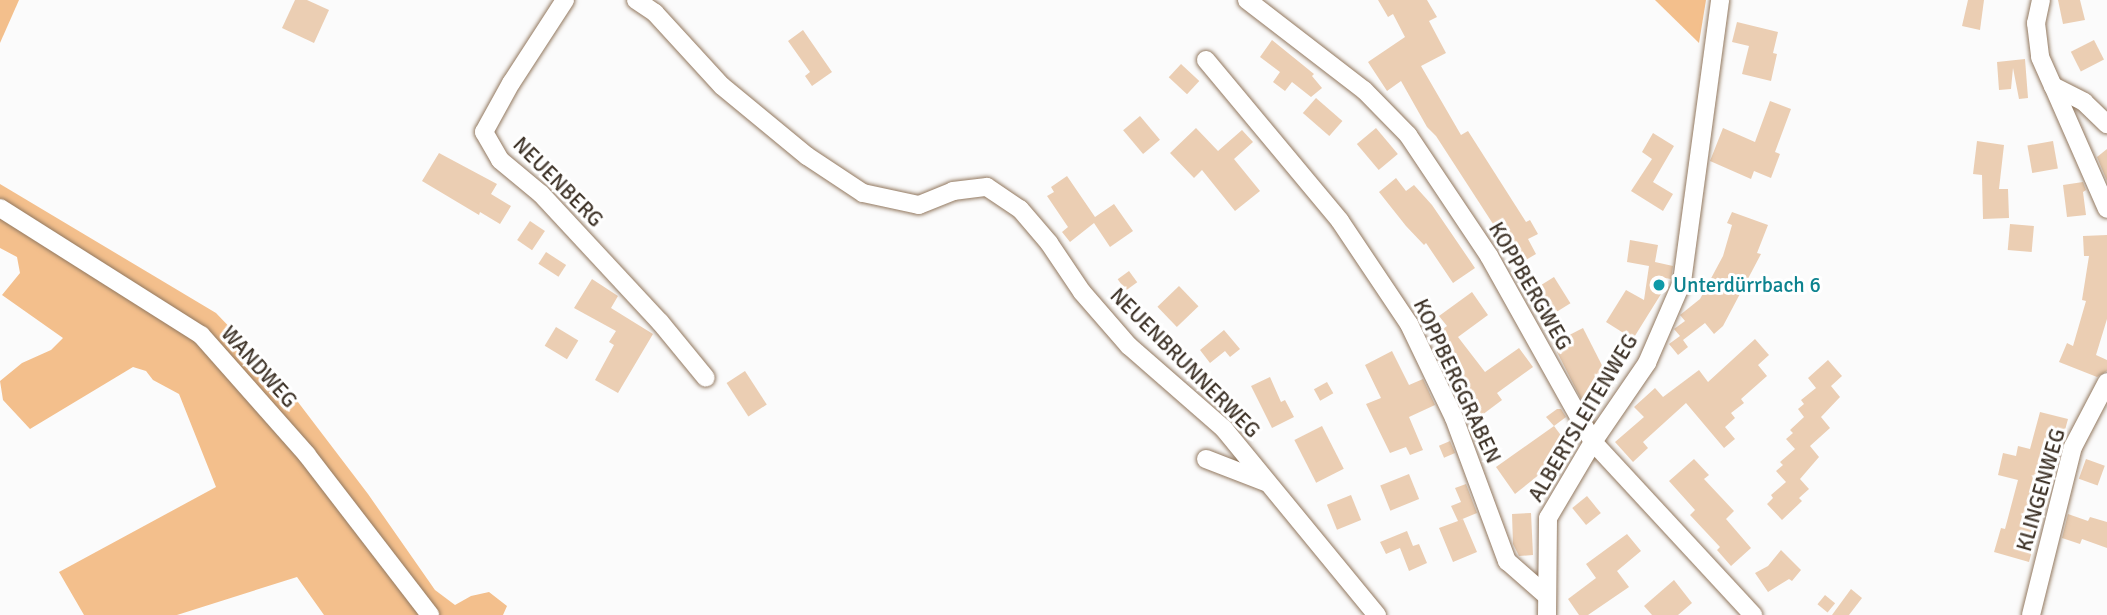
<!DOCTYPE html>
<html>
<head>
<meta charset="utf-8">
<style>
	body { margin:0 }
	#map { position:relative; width:2107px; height:615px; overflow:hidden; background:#fbfbfb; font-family:Signika,sans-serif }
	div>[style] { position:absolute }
	.green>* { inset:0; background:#f3bf8c }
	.building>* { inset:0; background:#ebceb3; transform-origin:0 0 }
	.roads { filter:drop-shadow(0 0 2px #92785f) drop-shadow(0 0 2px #92785f) }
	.minor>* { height:18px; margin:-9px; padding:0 9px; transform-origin:9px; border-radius:9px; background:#fff }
	.dots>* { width:19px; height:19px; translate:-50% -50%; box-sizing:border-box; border:4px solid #fff; border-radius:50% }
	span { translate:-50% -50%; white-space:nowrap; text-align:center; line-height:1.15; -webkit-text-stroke:6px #fff; paint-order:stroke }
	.street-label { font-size:21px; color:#3f3429 }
	.culture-label { font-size:21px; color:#0d838f }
	.left { translate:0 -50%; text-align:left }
</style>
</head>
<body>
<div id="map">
	<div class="green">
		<i style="clip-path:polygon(0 0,19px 0,0 43px)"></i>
		<i style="clip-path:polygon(1655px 0,1706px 0,1699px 43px)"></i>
		<i style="clip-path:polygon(0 184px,216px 313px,285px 385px,368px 494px,435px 590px,455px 605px,471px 596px,489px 592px,507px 606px,503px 615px,324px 615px,297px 577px,177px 615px,84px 615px,59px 572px,216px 487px,179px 394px,153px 380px,146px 371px,133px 367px,30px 429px,3px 400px,0 381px,22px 363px,51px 350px,63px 338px,2px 295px,20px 273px,17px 257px,0 248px)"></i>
	</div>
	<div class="building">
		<i style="clip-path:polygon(295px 0,307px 0,329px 10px,314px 43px,282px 28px)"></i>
		<i style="clip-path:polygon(1378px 0,1427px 0,1437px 17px,1429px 21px,1446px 53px,1421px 66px,1461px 135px,1468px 131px,1526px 222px,1530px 220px,1538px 234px,1528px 239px,1536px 254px,1519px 264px,1436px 136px,1427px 127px,1401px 81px,1387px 91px,1368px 62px,1405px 37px,1393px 14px,1388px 17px)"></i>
		<i style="clip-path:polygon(1968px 0,1984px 0,1980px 30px,1962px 26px)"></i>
		<i style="clip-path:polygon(2058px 0,2080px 0,2085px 20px,2063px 24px)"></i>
		<i style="clip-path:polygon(1737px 22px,1778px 32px,1773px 53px,1777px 54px,1771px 81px,1742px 74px,1749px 46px,1732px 42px)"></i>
		<i style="clip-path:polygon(803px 30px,832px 72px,812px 86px,805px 76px,810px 72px,788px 41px)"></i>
		<i style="clip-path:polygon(1272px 40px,1314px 74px,1312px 76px,1322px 88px,1311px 97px,1292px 82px,1285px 91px,1273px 82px,1280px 72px,1260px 57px)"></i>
		<i style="left:2094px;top:40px;width:22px;height:26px;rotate:63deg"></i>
		<i style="clip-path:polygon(2025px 59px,2028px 98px,2019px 99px,2013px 68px,2011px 89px,1999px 90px,1997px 62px)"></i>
		<i style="left:1181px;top:64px;width:25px;height:18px;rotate:43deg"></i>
		<i style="left:1316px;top:98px;width:35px;height:20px;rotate:41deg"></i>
		<i style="clip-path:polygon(1770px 101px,1791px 109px,1775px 152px,1780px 154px,1771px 178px,1754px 171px,1751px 179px,1710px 161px,1723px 128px,1755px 142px)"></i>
		<i style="left:1140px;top:116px;width:31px;height:22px;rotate:50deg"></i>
		<i style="clip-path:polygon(1196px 128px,1218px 151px,1242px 130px,1253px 142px,1234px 159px,1260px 191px,1235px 211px,1202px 170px,1194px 178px,1170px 153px)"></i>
		<i style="left:1376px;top:128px;width:34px;height:25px;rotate:50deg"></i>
		<i style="clip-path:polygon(1653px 133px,1674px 146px,1653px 182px,1673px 194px,1663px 211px,1631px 191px,1652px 159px,1642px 152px)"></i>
		<i style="clip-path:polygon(1977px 141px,2004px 145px,1999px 189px,2008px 189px,2009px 218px,1983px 219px,1982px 175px,1973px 174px)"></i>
		<i style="left:2053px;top:141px;width:28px;height:26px;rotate:80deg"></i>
		<i style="clip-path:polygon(2107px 149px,2107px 181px,2097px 157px)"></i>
		<i style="clip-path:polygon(439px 153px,497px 184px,491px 194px,511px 206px,500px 224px,480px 212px,479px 215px,422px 181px)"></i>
		<i style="clip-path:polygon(1067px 176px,1095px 217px,1114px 204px,1133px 231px,1110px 247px,1094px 223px,1070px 242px,1062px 232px,1068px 227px,1047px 196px,1054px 192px,1051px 187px)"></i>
		<i style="clip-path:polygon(1396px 178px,1406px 191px,1414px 185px,1432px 205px,1475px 268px,1453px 283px,1426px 243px,1424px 245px,1406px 226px,1379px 192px)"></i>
		<i style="clip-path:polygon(2083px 182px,2086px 190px,2083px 192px,2086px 215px,2067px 217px,2063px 185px)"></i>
		<i style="clip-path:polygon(1732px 212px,1768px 225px,1757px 253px,1761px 254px,1723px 326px,1714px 334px,1705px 323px,1683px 340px,1688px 347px,1678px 355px,1669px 344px,1680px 336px,1674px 329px,1685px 321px,1680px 315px,1700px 299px,1723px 256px,1732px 225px,1727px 223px)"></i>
		<i style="left:530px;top:221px;width:18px;height:23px;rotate:34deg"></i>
		<i style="left:2010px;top:224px;width:24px;height:26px;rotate:5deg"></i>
		<i style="clip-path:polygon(2107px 235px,2107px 319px,2096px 355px,2107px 360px,2107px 371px,2097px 377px,2059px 362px,2067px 343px,2073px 346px,2086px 301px,2082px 300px,2089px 256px,2084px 256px,2083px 236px)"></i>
		<i style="clip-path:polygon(1630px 240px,1658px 245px,1655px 262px,1673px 266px,1671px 279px,1665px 278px,1661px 294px,1633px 339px,1606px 322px,1626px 290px,1644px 300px,1649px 266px,1627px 262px)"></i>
		<i style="left:546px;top:252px;width:24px;height:14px;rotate:33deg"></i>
		<i style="left:1129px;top:271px;width:14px;height:14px;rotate:54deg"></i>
		<i style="left:1554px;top:277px;width:31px;height:26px;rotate:58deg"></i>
		<i style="clip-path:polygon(592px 279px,618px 296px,611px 308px,653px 334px,618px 393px,595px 380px,614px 345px,609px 342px,616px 331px,574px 308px)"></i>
		<i style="left:1179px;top:286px;width:28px;height:30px;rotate:46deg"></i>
		<i style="clip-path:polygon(1472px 292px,1488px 315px,1458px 337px,1485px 372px,1519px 348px,1533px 367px,1497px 393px,1502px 400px,1482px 415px,1448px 365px,1454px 360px,1436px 334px,1447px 326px,1439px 316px)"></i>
		<i style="left:556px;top:327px;width:26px;height:22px;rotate:31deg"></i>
		<i style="left:1583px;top:328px;width:67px;height:34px;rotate:63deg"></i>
		<i style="clip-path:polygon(1224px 330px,1240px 349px,1230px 357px,1225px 351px,1210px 363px,1200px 350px)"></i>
		<i style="clip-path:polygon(1755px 339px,1769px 355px,1758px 365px,1767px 376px,1741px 399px,1744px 403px,1731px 413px,1735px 418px,1725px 427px,1735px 439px,1724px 448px,1686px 403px,1643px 442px,1648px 448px,1633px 462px,1615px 442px,1644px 417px,1634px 407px,1655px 388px,1663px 397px,1699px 370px,1708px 382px)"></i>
		<i style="clip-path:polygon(1392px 351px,1409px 385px,1423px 379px,1435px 405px,1409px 417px,1423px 450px,1410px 455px,1406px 447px,1390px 453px,1366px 404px,1381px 398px,1365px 365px)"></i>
		<i style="clip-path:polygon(1828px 360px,1842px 376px,1831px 386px,1840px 397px,1821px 417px,1830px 428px,1810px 446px,1819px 457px,1800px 479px,1809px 489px,1799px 498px,1802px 501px,1782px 520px,1767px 504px,1773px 498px,1771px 495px,1786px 482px,1776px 471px,1783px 465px,1780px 462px,1795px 449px,1786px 439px,1793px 433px,1790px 430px,1804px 417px,1798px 409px,1804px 404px,1801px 400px,1816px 388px,1808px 378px)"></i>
		<i style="left:745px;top:371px;width:40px;height:22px;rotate:57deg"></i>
		<i style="clip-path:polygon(1270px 377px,1281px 402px,1285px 400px,1294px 417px,1272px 428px,1251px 386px)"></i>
		<i style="left:1327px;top:382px;width:13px;height:15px;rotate:61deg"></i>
		<i style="clip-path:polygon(1557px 409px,1561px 409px,1566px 417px,1554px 426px,1546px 417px)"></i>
		<i style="clip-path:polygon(2040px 412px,2068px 419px,2029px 562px,1994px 552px,2001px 528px,2005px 529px,2018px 480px,1998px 475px,2003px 453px,2016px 456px,2018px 446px,2030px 449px)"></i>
		<i style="left:1322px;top:426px;width:48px;height:31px;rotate:63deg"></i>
		<i style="clip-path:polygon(1554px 426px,1571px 449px,1515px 494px,1496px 467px)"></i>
		<i style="left:1450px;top:441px;width:13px;height:12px;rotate:67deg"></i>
		<i style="clip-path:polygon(1694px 459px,1709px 475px,1704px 479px,1734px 511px,1726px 519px,1751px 548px,1731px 566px,1717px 550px,1720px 547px,1690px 515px,1695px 510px,1669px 481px)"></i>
		<i style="left:2086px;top:459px;width:20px;height:21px;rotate:20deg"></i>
		<i style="left:1409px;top:474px;width:27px;height:31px;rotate:68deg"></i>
		<i style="clip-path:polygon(1466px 484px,1477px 513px,1460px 520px,1463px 519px,1477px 552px,1453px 562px,1439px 528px,1458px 521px,1451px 506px,1461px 502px,1455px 488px)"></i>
		<i style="left:1351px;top:495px;width:27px;height:26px;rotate:68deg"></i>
		<i style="left:1587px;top:496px;width:22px;height:19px;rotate:51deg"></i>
		<i style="clip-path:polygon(1531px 513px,1533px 555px,1519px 556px,1513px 544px,1512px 514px)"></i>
		<i style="clip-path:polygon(2068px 514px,2088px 521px,2090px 517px,2107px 522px,2107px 548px,2082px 539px,2080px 544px,2062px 538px)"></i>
		<i style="clip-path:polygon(1407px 531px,1413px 546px,1419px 544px,1427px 563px,1409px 571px,1400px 548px,1386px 554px,1380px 542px)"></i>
		<i style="clip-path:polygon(1627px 534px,1641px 551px,1617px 571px,1629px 587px,1588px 615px,1579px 615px,1568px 599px,1596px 578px,1586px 564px)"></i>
		<i style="clip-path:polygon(1781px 550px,1801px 570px,1792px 581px,1789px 579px,1768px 592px,1755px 573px,1768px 566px)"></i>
		<i style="clip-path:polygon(1674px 580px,1692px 603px,1678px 615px,1652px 615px,1644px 606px)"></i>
		<i style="clip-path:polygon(1851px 589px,1862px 598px,1849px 615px,1832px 615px)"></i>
		<i style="left:1825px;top:595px;width:13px;height:12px;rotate:39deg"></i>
	</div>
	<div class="roads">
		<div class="minor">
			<i style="left:565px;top:0;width:99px;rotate:123deg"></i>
			<i style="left:511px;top:83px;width:56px;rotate:118.9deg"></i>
			<i style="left:484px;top:132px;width:32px;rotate:60deg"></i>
			<i style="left:500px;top:160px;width:53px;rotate:39.7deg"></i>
			<i style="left:541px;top:194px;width:175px;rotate:47.1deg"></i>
			<i style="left:660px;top:322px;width:72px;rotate:50.6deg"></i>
			<i style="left:636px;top:0;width:23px;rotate:34deg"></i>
			<i style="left:655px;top:13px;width:99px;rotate:47.5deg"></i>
			<i style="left:722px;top:86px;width:110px;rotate:39.5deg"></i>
			<i style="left:807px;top:156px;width:67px;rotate:33.5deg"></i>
			<i style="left:863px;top:193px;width:57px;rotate:12.1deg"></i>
			<i style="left:919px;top:205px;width:37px;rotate:-22deg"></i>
			<i style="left:953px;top:191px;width:34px;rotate:-7deg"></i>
			<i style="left:987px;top:187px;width:40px;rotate:34deg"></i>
			<i style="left:1020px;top:209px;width:45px;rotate:49.5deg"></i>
			<i style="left:1049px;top:243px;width:59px;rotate:56deg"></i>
			<i style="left:1082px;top:292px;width:72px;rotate:49deg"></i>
			<i style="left:1129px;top:346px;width:126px;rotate:41.1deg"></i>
			<i style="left:1224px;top:429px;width:241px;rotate:50.6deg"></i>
			<i style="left:1247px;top:0;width:148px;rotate:37.6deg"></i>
			<i style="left:1364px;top:90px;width:63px;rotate:45.6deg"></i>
			<i style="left:1408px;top:135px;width:146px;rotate:56.2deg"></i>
			<i style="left:1489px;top:256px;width:213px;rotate:60.8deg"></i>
			<i style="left:1593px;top:442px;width:236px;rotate:47.2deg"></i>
			<i style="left:2041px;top:0;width:24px;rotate:102deg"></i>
			<i style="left:2036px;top:23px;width:34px;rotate:83deg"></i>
			<i style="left:2040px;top:57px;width:32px;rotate:66deg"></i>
			<i style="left:2053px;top:86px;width:35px;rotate:27deg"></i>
			<i style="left:2084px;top:102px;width:32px;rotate:44deg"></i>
			<i style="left:1206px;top:60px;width:209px;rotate:50.2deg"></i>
			<i style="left:1340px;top:221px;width:124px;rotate:56.2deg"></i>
			<i style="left:1409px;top:324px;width:104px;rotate:64.4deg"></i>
			<i style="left:1454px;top:418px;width:153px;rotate:69.7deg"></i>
			<i style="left:1507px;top:561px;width:53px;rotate:41.2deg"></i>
			<i style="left:2053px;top:86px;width:134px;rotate:66.3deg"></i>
			<i style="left:0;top:208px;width:238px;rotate:32.3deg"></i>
			<i style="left:201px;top:335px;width:160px;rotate:48.5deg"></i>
			<i style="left:307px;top:455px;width:202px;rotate:52.4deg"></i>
			<i style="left:1206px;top:459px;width:66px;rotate:21.2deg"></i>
			<i style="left:1547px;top:615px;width:97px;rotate:-89.4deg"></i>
			<i style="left:1548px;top:518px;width:88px;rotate:-59.4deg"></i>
			<i style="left:1593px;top:442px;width:96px;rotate:-55.6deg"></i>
			<i style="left:1647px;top:363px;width:88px;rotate:-66.6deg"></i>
			<i style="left:1682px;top:282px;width:285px;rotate:-82.3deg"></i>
			<i style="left:2031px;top:615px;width:173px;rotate:-76deg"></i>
			<i style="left:2073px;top:447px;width:73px;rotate:-62.4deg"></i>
		</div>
	</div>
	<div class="dots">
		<i style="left:1659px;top:285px;background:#0f9aa8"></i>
	</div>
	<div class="street-label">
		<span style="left:558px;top:182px;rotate:45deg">NEUENBERG</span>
		<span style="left:1530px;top:286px;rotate:60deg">KOPPBERGWEG</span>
		<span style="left:1185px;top:363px;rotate:45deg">NEUENBRUNNERWEG</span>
		<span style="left:259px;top:367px;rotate:48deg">WANDWEG</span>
		<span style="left:1457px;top:381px;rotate:65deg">KOPPBERGGRABEN</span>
		<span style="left:1583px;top:418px;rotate:-59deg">ALBERTSLEITENWEG</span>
		<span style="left:2041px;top:490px;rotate:-74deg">KLINGENWEG</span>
	</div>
	<div class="culture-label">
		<span class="left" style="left:1673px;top:285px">Unterdürrbach 6</span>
	</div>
</div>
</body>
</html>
